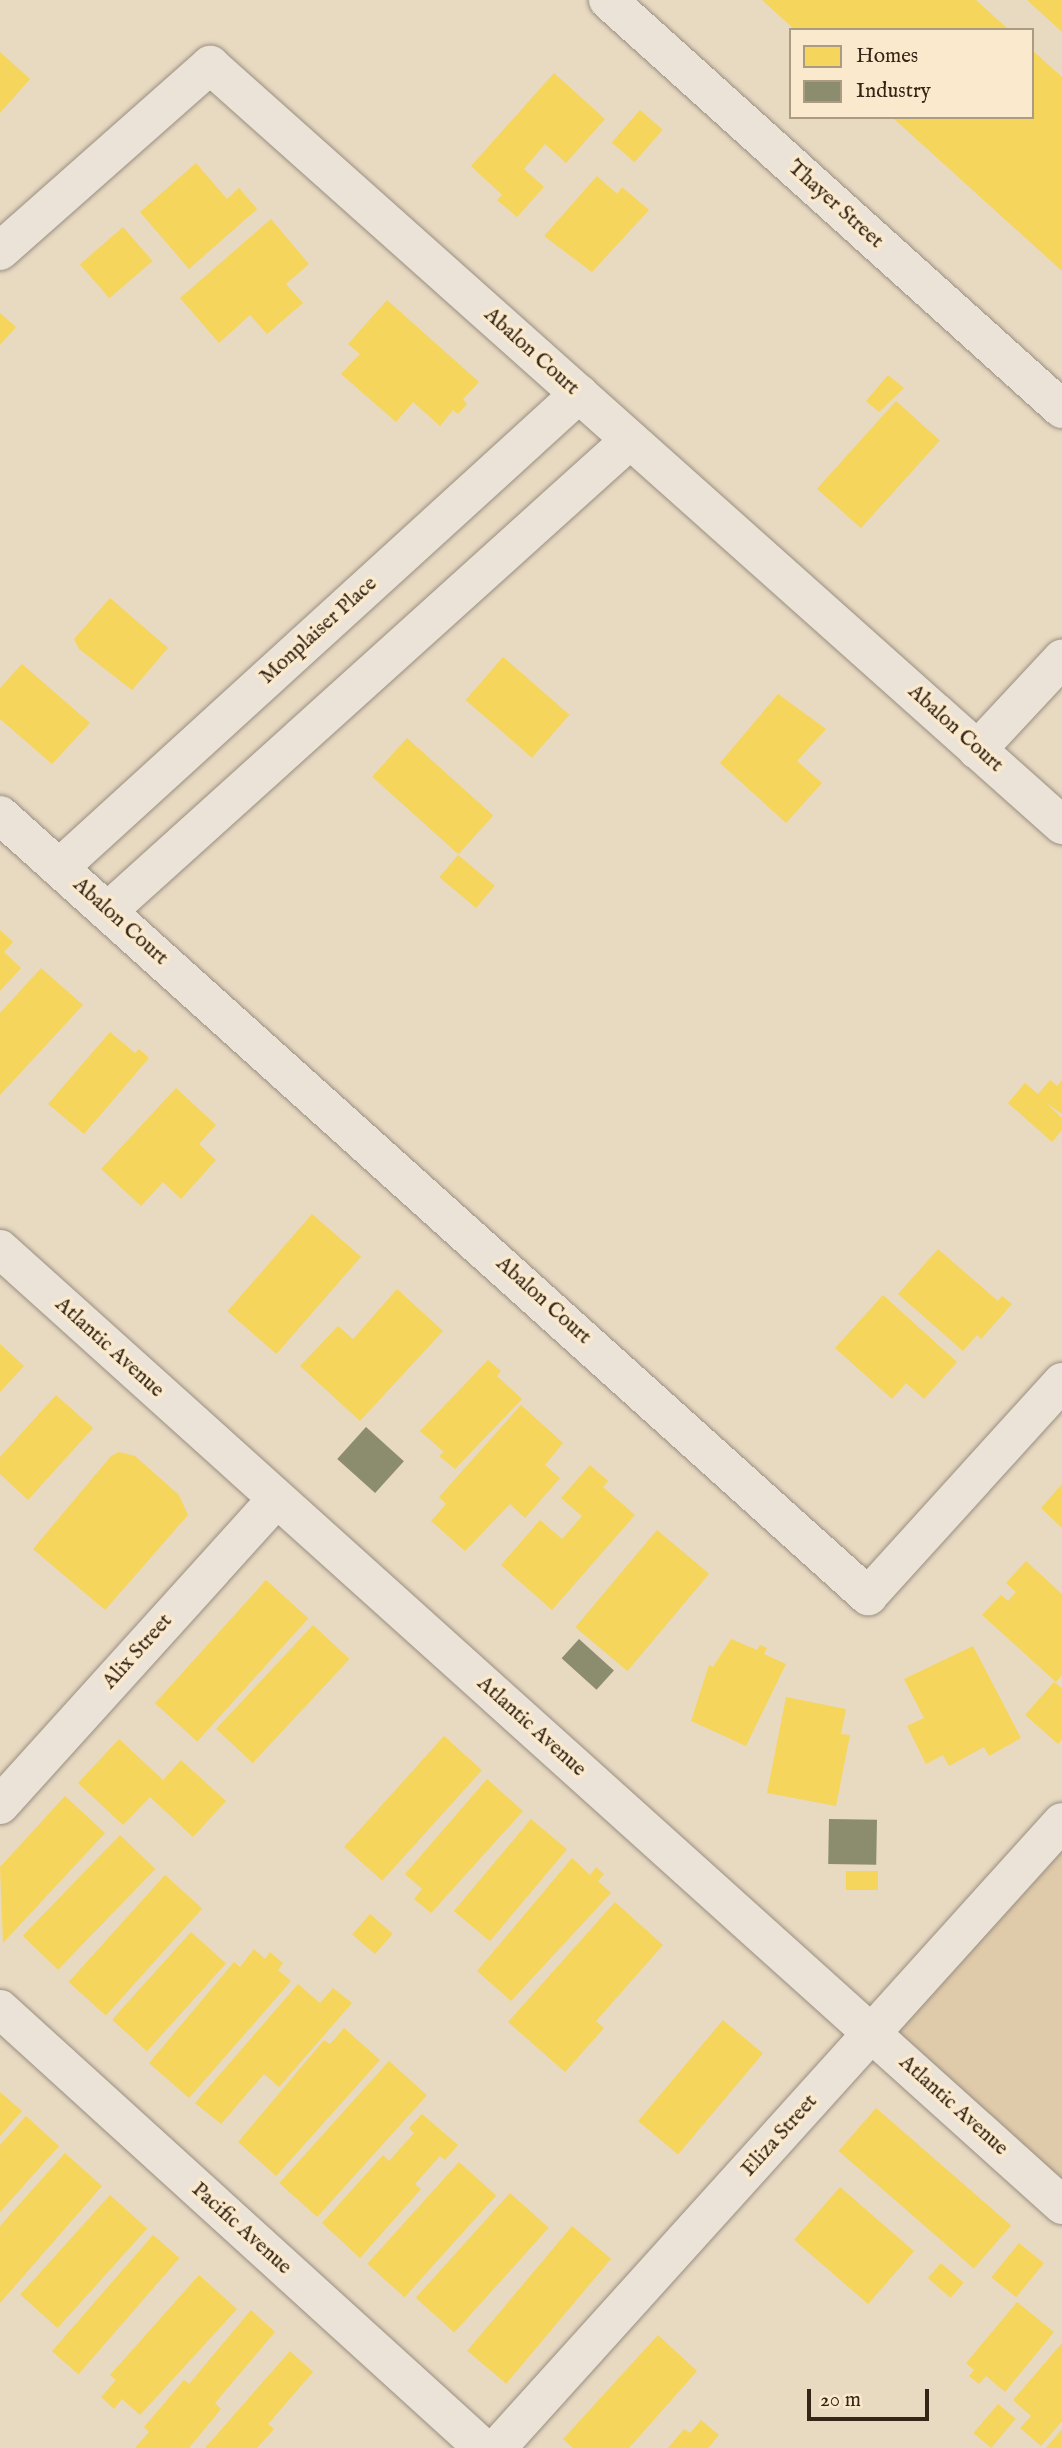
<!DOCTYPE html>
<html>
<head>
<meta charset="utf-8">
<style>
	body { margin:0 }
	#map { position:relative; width:1062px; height:2448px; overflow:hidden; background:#e8d9c1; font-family:"IM FELL English",serif }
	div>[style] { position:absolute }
	.green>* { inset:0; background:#dfcaaa }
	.homes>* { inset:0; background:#f6d55c; transform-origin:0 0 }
	.industry>* { inset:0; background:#8c8c6e; transform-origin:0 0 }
	.roads { filter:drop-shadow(0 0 2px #998f80) drop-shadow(0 0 2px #998f80) }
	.minor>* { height:38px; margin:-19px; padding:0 19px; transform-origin:19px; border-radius:19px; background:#ebe3d7 }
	span { translate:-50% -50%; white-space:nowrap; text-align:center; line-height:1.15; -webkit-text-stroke:7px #fae9cc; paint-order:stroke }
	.street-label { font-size:21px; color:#352516 }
	.legend { position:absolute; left:789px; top:28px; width:245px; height:91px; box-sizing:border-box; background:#fae9cc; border:2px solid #ab9b83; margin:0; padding:9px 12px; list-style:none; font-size:21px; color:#352516 }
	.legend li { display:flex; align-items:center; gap:14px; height:35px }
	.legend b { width:35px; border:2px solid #ab9b83 }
	.scale { position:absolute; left:807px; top:2389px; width:122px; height:32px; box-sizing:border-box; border:4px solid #352516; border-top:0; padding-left:9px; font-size:21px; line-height:24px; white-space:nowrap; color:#352516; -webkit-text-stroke:5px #fae9cc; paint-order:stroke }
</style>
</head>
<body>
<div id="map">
	<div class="green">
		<i style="clip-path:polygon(1062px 1822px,1062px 2205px,873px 2033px)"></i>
	</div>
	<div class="homes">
		<i style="clip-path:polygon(762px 0,976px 0,1009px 30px,795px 30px)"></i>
		<i style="clip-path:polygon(1027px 0,1062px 0,1062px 32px)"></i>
		<i style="clip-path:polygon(1032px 50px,1062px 77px,1062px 271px,892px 117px,1032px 117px)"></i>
		<i style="clip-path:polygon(0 52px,30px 79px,0 113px)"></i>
		<i style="clip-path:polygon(554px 73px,605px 119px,566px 163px,545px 144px,524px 169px,544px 187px,517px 217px,497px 200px,502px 195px,471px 166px)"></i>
		<i style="left:640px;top:110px;width:30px;height:43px;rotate:41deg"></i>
		<i style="clip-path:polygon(196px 163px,227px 199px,239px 188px,257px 209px,189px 269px,140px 212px)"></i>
		<i style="clip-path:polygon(597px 176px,617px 194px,622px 187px,649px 210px,592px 272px,544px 236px)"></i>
		<i style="clip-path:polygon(271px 219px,309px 264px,286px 284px,303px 303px,267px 334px,250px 315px,219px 343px,180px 298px)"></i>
		<i style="left:123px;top:227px;width:45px;height:57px;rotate:49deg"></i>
		<i style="clip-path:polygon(387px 300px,479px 382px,463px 399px,467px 404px,458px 414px,453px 410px,440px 426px,413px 402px,396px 422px,341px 374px,360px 354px,348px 344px)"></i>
		<i style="clip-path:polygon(0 313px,16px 327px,0 345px)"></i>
		<i style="clip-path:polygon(888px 375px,904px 388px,879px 412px,866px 401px)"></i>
		<i style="left:896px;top:401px;width:59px;height:118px;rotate:42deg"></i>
		<i style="clip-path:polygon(110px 598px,168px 648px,132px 690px,79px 649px,74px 639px)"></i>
		<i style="left:503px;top:657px;width:88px;height:57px;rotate:41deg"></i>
		<i style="clip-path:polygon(22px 664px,90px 723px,52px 764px,0 719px,0 688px)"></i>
		<i style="clip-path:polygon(778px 694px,826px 729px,797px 761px,822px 783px,786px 823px,720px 763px)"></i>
		<i style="left:407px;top:738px;width:116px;height:52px;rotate:42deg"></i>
		<i style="left:458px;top:855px;width:48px;height:29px;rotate:40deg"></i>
		<i style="clip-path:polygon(0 930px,13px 942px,4px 952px,21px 968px,0 991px)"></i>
		<i style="clip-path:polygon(41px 968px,83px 1005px,0 1095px,0 1013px)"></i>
		<i style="clip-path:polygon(110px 1032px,135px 1053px,139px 1049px,149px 1058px,84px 1134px,48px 1104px)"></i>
		<i style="clip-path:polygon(1050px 1080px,1057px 1086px,1062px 1080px,1062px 1114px,1046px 1103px,1062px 1118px,1062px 1130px,1052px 1142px,1008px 1103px,1025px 1083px,1038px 1094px)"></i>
		<i style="clip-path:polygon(176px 1088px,216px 1125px,199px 1144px,216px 1160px,181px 1199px,163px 1182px,141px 1206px,101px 1169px)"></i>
		<i style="left:312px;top:1214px;width:65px;height:129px;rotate:41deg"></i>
		<i style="clip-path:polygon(938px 1249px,998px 1301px,1002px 1296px,1012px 1304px,981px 1339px,977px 1335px,963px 1351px,898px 1294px)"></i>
		<i style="clip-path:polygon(397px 1289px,443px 1331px,360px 1421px,300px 1366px,338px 1326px,353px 1339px)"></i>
		<i style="clip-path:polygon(883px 1295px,957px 1362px,924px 1399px,906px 1383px,892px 1399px,835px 1348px)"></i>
		<i style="clip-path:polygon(0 1344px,24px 1366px,0 1392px)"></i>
		<i style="clip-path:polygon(488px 1360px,501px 1371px,497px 1376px,522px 1399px,455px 1469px,439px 1456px,444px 1452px,420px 1431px)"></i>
		<i style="clip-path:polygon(56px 1395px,93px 1428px,28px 1500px,0 1474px,0 1457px)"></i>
		<i style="clip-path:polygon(521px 1405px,563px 1443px,545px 1465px,560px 1478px,525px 1518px,510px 1504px,465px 1551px,431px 1521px,446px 1504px,439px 1497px)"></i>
		<i style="clip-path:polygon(119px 1452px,135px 1456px,179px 1495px,188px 1515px,105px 1610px,33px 1549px,111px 1456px)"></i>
		<i style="clip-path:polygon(590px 1465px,608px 1481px,603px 1487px,635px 1515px,552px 1610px,501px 1565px,540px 1520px,562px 1539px,582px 1516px,561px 1498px)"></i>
		<i style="clip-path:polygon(1062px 1484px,1062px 1528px,1041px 1508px)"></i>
		<i style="left:657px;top:1530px;width:68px;height:127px;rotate:40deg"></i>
		<i style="clip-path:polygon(1026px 1561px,1062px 1594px,1062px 1675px,1056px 1682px,982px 1615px,1001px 1595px,1008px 1601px,1016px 1592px,1006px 1583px)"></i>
		<i style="left:266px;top:1580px;width:57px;height:166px;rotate:42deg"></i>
		<i style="left:313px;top:1625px;width:50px;height:142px;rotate:43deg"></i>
		<i style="clip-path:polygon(731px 1639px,757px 1650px,760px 1645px,767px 1648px,764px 1654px,786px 1664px,746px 1746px,691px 1721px,709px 1665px,713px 1667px)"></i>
		<i style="clip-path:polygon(973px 1646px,1021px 1738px,989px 1756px,984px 1747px,949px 1766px,943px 1755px,926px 1764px,907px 1726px,924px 1718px,904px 1679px)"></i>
		<i style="clip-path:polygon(1054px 1682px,1062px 1688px,1062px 1739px,1058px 1744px,1025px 1715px)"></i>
		<i style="clip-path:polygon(786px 1697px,846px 1709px,841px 1734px,850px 1735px,836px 1806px,767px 1793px)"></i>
		<i style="left:444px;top:1736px;width:51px;height:149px;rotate:42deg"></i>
		<i style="clip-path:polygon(119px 1739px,163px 1780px,181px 1760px,226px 1801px,193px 1837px,150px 1797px,123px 1825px,78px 1783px)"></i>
		<i style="clip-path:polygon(487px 1779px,523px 1811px,431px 1913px,414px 1899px,422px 1889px,405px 1874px)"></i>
		<i style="clip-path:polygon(65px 1796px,105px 1833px,3px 1943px,0 1867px)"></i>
		<i style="left:531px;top:1819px;width:47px;height:120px;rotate:40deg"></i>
		<i style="left:120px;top:1835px;width:49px;height:140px;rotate:44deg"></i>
		<i style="clip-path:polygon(572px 1858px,590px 1875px,596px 1867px,604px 1874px,598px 1881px,611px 1893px,511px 2001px,477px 1971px)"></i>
		<i style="left:846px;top:1871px;width:32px;height:19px"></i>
		<i style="left:165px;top:1875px;width:50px;height:144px;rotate:42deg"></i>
		<i style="clip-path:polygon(615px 1902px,663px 1945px,596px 2021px,604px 2028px,565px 2072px,508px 2022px)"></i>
		<i style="left:370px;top:1914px;width:30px;height:27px;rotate:41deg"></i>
		<i style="left:191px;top:1932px;width:47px;height:118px;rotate:42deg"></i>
		<i style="clip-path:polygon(254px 1949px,265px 1959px,270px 1952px,283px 1963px,278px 1970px,291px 1981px,189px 2098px,149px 2063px,234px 1962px,240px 1967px)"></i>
		<i style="clip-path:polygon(298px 1984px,320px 2003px,333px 1988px,352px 2003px,279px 2087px,264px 2074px,221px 2124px,195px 2103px)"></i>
		<i style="left:723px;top:2020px;width:52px;height:132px;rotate:40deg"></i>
		<i style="clip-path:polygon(344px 2028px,380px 2060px,276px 2176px,238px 2142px,324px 2040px,330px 2044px)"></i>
		<i style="left:389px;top:2061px;width:51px;height:164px;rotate:42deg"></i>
		<i style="clip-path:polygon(0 2092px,22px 2111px,0 2136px)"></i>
		<i style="left:876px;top:2108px;width:179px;height:57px;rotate:41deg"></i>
		<i style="clip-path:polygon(422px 2114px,458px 2145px,445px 2160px,440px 2156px,415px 2184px,421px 2189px,360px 2258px,322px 2223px,383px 2155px,389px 2161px,414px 2133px,409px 2128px)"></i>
		<i style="clip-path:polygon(26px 2116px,59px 2146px,0 2212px,0 2145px)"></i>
		<i style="clip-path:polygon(65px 2153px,102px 2186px,0 2303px,0 2226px)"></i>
		<i style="left:459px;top:2162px;width:50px;height:137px;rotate:42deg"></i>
		<i style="left:840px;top:2187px;width:98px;height:70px;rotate:41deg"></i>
		<i style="left:510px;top:2193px;width:52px;height:141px;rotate:42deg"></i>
		<i style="left:110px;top:2195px;width:50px;height:134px;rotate:42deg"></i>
		<i style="left:572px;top:2226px;width:51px;height:163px;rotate:40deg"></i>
		<i style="left:153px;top:2235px;width:35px;height:154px;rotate:41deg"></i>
		<i style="left:1019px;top:2243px;width:32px;height:44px;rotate:39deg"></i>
		<i style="left:941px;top:2263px;width:30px;height:20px;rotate:41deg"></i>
		<i style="clip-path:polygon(199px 2275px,237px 2309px,140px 2415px,122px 2399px,114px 2409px,101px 2397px,116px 2380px,110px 2375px)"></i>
		<i style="clip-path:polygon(1017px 2302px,1054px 2332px,1005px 2392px,986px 2376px,979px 2384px,969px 2376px,974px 2370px,966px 2363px)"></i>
		<i style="clip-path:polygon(251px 2310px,275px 2332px,215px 2403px,221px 2409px,189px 2448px,135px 2448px,149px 2432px,144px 2427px,184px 2380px,189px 2384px)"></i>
		<i style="clip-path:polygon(658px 2335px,697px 2371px,629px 2448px,573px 2448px,563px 2439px)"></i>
		<i style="clip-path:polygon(1062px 2343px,1062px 2421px,1041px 2446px,1020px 2428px,1031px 2416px,1013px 2400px)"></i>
		<i style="clip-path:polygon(290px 2351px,313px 2372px,268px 2424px,274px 2429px,257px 2448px,205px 2448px)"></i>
		<i style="left:998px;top:2404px;width:23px;height:38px;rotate:40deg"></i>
		<i style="clip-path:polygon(701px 2420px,719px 2435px,708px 2448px,668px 2448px,684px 2429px,690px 2433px)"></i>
		<i style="clip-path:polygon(1062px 2429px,1062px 2448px,1046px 2448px)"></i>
	</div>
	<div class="industry">
		<i style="left:366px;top:1427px;width:51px;height:43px;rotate:42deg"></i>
		<i style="left:579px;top:1639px;width:47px;height:26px;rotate:42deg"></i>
		<i style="left:829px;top:1819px;width:48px;height:45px;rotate:1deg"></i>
	</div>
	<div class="roads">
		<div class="minor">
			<i style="left:608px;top:0;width:611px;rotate:42.02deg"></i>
			<i style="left:0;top:251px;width:281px;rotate:-41.5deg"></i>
			<i style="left:210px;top:65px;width:1142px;rotate:41.73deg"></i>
			<i style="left:977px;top:750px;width:125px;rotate:-47deg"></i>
			<i style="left:0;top:815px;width:1168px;rotate:41.98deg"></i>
			<i style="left:868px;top:1596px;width:289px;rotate:-47.8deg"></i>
			<i style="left:59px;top:868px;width:704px;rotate:-42.35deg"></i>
			<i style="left:108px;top:911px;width:703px;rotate:-42.06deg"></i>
			<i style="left:0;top:1249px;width:1429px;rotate:41.99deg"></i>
			<i style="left:0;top:1805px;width:411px;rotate:-47.9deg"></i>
			<i style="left:0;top:2009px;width:653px;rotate:42.27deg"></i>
			<i style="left:497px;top:2448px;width:843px;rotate:-47.93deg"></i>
		</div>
	</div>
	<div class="street-label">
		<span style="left:835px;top:205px;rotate:42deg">Thayer Street</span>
		<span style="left:531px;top:352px;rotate:42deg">Abalon Court</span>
		<span style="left:319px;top:631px;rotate:-42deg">Monplaiser Place</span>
		<span style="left:955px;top:729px;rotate:42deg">Abalon Court</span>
		<span style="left:120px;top:922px;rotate:42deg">Abalon Court</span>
		<span style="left:543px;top:1301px;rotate:42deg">Abalon Court</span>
		<span style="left:109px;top:1348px;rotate:42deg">Atlantic Avenue</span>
		<span style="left:138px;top:1652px;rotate:-48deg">Alix Street</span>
		<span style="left:531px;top:1727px;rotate:42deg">Atlantic Avenue</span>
		<span style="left:953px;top:2106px;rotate:42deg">Atlantic Avenue</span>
		<span style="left:780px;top:2136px;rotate:-48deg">Eliza Street</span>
		<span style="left:241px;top:2229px;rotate:42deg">Pacific Avenue</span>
	</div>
	<ul class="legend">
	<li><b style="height:19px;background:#f6d55c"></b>Homes</li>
	<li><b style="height:19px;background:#8c8c6e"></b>Industry</li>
	</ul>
	<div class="scale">20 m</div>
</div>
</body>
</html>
